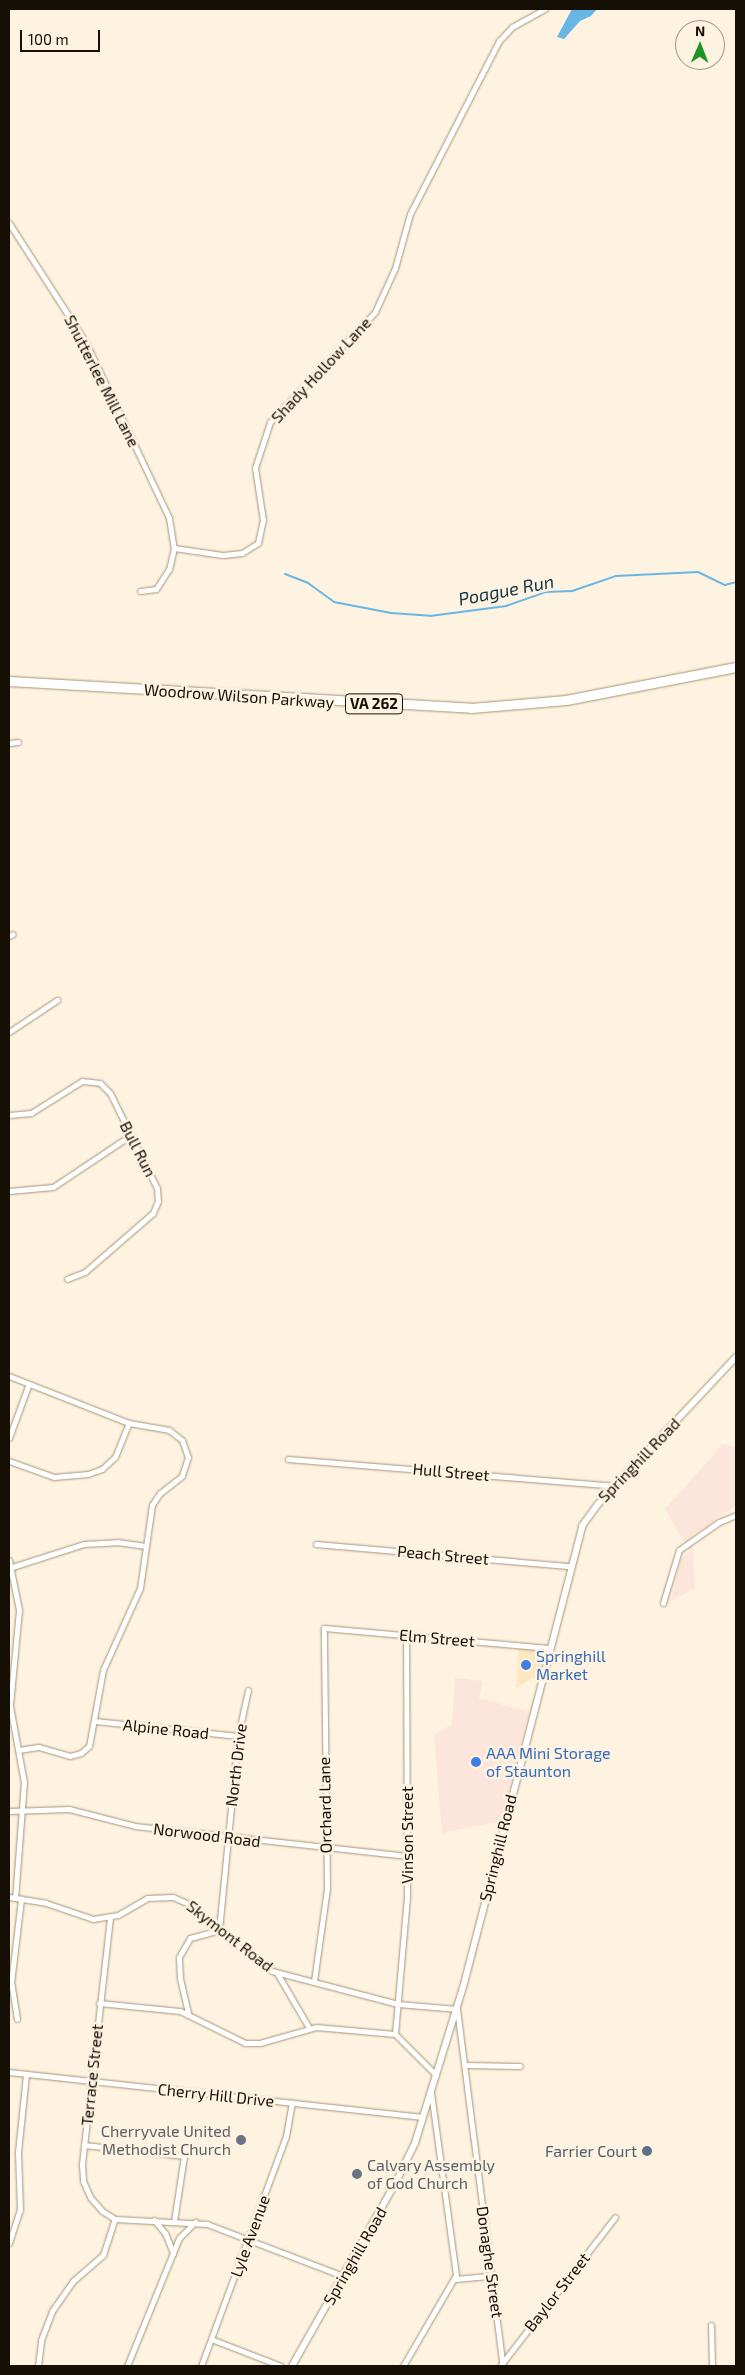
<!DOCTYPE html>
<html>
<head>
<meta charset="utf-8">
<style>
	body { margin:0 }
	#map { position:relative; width:745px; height:2375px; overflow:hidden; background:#fef3e1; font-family:"Exo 2",sans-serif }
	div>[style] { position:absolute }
	.built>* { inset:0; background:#fde7c1 }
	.industrial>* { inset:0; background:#fce5da }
	.water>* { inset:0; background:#68b6e4 }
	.stream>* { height:2px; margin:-1px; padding:0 1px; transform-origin:1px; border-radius:1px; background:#68b6e4 }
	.roads { filter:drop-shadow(0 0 1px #a59477) drop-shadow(0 0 1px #a59477) }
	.minor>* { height:5px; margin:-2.5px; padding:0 2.5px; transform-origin:2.5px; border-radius:2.5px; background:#fff }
	.tertiary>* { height:6px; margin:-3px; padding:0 3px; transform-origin:3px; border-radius:3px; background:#fff }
	.trunk>* { height:9px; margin:-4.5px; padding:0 4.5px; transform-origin:4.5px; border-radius:4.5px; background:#fff }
	.dots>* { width:14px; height:14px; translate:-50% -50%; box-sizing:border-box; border:2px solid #fef3e1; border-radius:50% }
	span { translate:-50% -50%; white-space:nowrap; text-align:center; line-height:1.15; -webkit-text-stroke:5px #fef3e1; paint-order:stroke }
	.shield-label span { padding:1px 4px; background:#fef3e1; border:1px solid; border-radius:4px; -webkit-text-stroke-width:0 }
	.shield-label { font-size:15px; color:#150f05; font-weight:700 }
	.street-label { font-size:16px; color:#150f05 }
	.shop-label { font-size:16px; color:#366cbe }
	.left { translate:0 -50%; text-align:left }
	.worship-label { font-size:16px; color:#5b616d }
	.right { translate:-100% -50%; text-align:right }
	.service-label { font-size:16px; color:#4e5e75 }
	.water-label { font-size:18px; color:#123448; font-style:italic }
	.frame { position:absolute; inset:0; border:10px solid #150f05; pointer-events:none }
	.north { position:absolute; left:675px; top:20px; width:50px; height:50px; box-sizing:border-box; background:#fef3e1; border:1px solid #a19889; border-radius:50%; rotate:1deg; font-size:14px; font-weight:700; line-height:20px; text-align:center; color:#150f05 }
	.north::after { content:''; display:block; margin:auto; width:18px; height:22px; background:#1d9423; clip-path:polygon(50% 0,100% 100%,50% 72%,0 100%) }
	.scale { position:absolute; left:20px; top:30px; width:80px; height:22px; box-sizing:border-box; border:2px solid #150f05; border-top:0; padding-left:6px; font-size:15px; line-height:18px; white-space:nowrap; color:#150f05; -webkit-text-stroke:4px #fef3e1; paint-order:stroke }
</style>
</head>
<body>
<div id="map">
	<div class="built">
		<i style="clip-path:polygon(519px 1648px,545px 1650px,539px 1675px,516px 1688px)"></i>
	</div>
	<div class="industrial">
		<i style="clip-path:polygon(723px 1444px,736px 1447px,736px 1505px,692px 1536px,695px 1588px,671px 1601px,681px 1559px,690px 1552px,665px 1509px)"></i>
		<i style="clip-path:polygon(455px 1678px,483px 1681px,479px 1698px,529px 1712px,501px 1821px,442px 1833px,434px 1735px,452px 1724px)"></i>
	</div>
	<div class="water">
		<i style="clip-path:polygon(572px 9px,597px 9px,591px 16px,580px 21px,564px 39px,557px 37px)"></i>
	</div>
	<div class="stream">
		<i style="left:285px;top:574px;width:25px;rotate:21deg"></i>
		<i style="left:308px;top:583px;width:32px;rotate:36deg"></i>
		<i style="left:334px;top:602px;width:58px;rotate:10.9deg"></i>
		<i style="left:391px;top:613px;width:39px;rotate:4deg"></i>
		<i style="left:430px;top:616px;width:77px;rotate:-7.5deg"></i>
		<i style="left:506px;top:606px;width:42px;rotate:-19.3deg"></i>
		<i style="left:546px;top:592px;width:26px;rotate:-2deg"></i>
		<i style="left:572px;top:591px;width:46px;rotate:-18.8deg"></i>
		<i style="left:616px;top:576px;width:82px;rotate:-2.8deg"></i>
		<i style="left:698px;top:572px;width:30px;rotate:26deg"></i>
		<i style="left:725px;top:585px;width:11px;rotate:-15deg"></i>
	</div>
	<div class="roads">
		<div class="minor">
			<i style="left:9px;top:223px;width:143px;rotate:57.3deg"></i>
			<i style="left:86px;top:343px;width:194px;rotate:64.6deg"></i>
			<i style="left:169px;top:518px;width:30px;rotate:81deg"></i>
			<i style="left:174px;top:548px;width:22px;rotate:103deg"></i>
			<i style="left:169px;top:569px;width:24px;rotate:123deg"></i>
			<i style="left:156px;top:589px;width:16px;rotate:173deg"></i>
			<i style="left:174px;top:548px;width:49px;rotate:8.1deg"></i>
			<i style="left:223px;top:555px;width:19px;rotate:-6deg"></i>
			<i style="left:242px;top:553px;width:19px;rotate:-32deg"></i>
			<i style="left:258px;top:543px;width:24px;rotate:-78deg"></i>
			<i style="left:263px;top:520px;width:53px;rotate:-98.7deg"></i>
			<i style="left:255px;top:468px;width:48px;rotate:-71.9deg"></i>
			<i style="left:270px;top:422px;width:152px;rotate:-46.3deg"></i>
			<i style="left:375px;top:312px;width:48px;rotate:-65.6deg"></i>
			<i style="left:395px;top:268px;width:56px;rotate:-74.5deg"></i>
			<i style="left:410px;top:214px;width:195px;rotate:-62.8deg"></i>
			<i style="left:499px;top:41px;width:19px;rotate:-47deg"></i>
			<i style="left:512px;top:27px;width:38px;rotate:-29deg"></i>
			<i style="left:9px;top:743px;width:9px;rotate:-6deg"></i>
			<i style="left:9px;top:936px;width:4px;rotate:-27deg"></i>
			<i style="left:9px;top:1032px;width:58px;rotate:-33.7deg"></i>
			<i style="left:9px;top:1115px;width:22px;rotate:-5deg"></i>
			<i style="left:31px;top:1113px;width:60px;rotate:-32.1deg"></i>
			<i style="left:82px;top:1081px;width:18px;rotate:6deg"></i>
			<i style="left:100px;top:1083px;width:14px;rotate:45deg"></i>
			<i style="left:110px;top:1093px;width:106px;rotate:63.7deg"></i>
			<i style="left:157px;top:1188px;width:13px;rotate:86deg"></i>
			<i style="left:158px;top:1201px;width:13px;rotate:113deg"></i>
			<i style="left:153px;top:1213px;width:90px;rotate:139.1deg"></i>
			<i style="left:85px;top:1272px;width:19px;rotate:159deg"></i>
			<i style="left:9px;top:1191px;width:44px;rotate:-5.2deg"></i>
			<i style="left:53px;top:1187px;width:94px;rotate:-33.7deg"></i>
			<i style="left:9px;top:1376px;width:129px;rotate:21.4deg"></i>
			<i style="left:129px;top:1423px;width:41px;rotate:9.9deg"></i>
			<i style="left:169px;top:1430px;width:16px;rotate:38deg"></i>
			<i style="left:182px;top:1440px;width:18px;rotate:71deg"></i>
			<i style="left:188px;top:1457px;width:20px;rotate:108deg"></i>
			<i style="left:182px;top:1476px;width:28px;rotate:142deg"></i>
			<i style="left:160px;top:1493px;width:14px;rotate:124deg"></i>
			<i style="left:152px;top:1505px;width:84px;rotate:98.2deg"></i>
			<i style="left:140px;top:1588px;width:90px;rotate:114.3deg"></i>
			<i style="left:103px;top:1670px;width:77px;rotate:100.4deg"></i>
			<i style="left:89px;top:1746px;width:11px;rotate:139deg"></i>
			<i style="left:81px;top:1753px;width:11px;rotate:165deg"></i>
			<i style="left:70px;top:1756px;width:33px;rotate:-164deg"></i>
			<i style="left:38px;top:1747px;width:18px;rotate:171deg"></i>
			<i style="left:9px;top:1438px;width:55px;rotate:-69.9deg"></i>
			<i style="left:288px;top:1459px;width:327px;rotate:4.7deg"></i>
			<i style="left:9px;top:1461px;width:48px;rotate:19.6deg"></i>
			<i style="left:54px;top:1477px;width:34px;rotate:-5deg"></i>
			<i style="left:88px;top:1474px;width:15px;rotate:-20deg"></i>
			<i style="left:102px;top:1469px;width:18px;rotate:-43deg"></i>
			<i style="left:115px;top:1457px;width:37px;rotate:-68deg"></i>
			<i style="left:316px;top:1544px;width:255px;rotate:5deg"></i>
			<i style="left:9px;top:1560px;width:51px;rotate:78.7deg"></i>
			<i style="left:19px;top:1610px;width:96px;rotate:95.4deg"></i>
			<i style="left:10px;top:1706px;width:77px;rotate:79.6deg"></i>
			<i style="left:24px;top:1782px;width:116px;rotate:94.4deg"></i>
			<i style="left:9px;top:1568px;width:79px;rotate:-17.7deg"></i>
			<i style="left:84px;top:1544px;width:33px;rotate:-3deg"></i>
			<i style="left:117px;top:1542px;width:29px;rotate:8deg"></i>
			<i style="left:663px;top:1603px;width:55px;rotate:-73.2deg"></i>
			<i style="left:679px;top:1550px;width:49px;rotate:-35deg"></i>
			<i style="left:719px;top:1522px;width:18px;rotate:-22deg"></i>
			<i style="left:95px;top:1721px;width:144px;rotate:6deg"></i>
			<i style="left:9px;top:1811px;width:60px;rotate:-1.9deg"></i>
			<i style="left:69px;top:1809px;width:68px;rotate:14.4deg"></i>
			<i style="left:135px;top:1826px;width:274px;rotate:6.3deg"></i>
			<i style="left:9px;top:1897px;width:37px;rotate:9deg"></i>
			<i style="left:46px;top:1903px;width:50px;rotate:18.8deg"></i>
			<i style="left:93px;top:1919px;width:25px;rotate:-9deg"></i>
			<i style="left:118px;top:1915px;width:34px;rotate:-30deg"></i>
			<i style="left:147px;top:1898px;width:26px;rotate:-2deg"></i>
			<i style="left:173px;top:1897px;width:22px;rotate:24deg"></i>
			<i style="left:193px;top:1906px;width:53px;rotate:42.7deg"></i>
			<i style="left:232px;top:1942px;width:49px;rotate:35.9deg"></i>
			<i style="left:272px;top:1971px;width:130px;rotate:14.7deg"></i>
			<i style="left:398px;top:2004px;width:59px;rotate:4.8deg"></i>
			<i style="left:457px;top:2009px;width:360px;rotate:82.7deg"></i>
			<i style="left:110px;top:1918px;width:249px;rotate:96.5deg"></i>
			<i style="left:82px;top:2165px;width:16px;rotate:86deg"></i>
			<i style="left:83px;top:2181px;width:17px;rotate:66deg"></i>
			<i style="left:90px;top:2197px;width:18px;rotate:49deg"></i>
			<i style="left:102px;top:2211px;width:15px;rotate:32deg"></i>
			<i style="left:115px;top:2219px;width:92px;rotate:3.1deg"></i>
			<i style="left:207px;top:2224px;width:146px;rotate:20.9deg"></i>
			<i style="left:277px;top:1973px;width:64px;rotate:59.8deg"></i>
			<i style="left:314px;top:1981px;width:94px;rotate:-82deg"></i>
			<i style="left:327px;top:1888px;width:260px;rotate:-90.7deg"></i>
			<i style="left:324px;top:1628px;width:226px;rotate:5.1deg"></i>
			<i style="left:99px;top:2003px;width:81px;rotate:5.6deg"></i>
			<i style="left:180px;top:2011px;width:72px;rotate:26.2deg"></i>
			<i style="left:245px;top:2043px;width:15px"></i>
			<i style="left:260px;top:2043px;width:58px;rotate:-15.9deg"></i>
			<i style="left:316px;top:2027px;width:79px;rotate:5.1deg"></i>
			<i style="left:395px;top:2034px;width:58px;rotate:45deg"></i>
			<i style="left:188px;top:2013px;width:36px;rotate:-103deg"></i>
			<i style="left:180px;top:1978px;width:21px;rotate:-93deg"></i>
			<i style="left:179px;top:1957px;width:22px;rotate:-60deg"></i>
			<i style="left:190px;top:1938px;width:30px;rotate:-15deg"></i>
			<i style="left:219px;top:1930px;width:195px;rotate:-84.4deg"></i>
			<i style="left:238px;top:1736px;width:47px;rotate:-77.7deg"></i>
			<i style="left:17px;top:2019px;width:36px;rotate:-99deg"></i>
			<i style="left:11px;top:1983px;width:85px;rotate:-83.2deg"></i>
			<i style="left:395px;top:2034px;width:138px;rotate:-85deg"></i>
			<i style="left:407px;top:1897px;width:262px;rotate:-90.2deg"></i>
			<i style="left:465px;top:2065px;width:55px;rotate:1deg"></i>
			<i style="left:9px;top:2072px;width:416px;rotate:6.2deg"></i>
			<i style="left:84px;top:2145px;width:101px;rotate:6.3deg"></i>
			<i style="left:184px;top:2156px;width:66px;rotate:98.7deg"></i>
			<i style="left:154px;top:2220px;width:17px;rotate:50deg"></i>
			<i style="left:165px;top:2233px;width:22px;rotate:68deg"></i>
			<i style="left:9px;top:2243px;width:35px;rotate:-72deg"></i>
			<i style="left:20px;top:2210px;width:58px;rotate:-92deg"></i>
			<i style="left:18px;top:2152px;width:78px;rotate:-84.1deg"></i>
			<i style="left:455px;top:2279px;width:36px;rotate:-5deg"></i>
			<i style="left:711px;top:2325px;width:41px;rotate:88.6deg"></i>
			<i style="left:211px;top:2339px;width:75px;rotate:21.1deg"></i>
			<i style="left:38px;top:2366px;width:26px;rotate:-83deg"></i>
			<i style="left:41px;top:2340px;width:31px;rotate:-69deg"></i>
			<i style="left:52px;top:2311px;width:37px;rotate:-55deg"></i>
			<i style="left:73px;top:2281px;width:40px;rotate:-41deg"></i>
			<i style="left:103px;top:2255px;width:38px;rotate:-72deg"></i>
			<i style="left:127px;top:2366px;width:138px;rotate:-67.9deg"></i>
			<i style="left:179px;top:2238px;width:23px;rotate:-45deg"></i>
			<i style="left:201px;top:2366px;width:245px;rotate:-69.7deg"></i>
			<i style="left:286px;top:2136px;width:34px;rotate:-80deg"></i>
			<i style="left:403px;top:2366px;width:105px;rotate:-59.8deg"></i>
			<i style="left:456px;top:2275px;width:184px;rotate:-97.8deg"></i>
			<i style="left:500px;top:2366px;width:188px;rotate:-52.3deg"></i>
		</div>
		<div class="tertiary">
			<i style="left:292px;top:2366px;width:209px;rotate:-60.5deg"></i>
			<i style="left:395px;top:2184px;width:46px;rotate:-64deg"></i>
			<i style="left:415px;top:2143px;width:170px;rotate:-72.9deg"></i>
			<i style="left:465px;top:1980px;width:469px;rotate:-75.5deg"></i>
			<i style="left:582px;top:1526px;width:27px;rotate:-54deg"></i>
			<i style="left:598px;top:1504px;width:202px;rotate:-46.8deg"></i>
		</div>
		<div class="trunk">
			<i style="left:9px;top:681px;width:463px;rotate:3.3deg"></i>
			<i style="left:471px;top:708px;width:95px;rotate:-4.8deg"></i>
			<i style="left:566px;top:700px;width:173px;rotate:-11deg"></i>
		</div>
	</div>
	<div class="dots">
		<i style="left:526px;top:1665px;background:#3f7fe0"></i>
		<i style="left:476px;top:1762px;background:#3f7fe0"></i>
		<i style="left:241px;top:2140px;background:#6b7280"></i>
		<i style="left:647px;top:2151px;background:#5c6f8a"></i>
		<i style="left:357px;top:2174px;background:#6b7280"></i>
	</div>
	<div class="shield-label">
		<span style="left:374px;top:704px">VA 262</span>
	</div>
	<div class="street-label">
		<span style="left:321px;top:370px;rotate:-47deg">Shady Hollow Lane</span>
		<span style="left:102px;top:381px;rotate:63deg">Shutterlee Mill Lane</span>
		<span style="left:239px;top:696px;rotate:4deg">Woodrow Wilson Parkway</span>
		<span style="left:138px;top:1149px;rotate:63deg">Bull Run</span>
		<span style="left:639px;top:1460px;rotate:-46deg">Springhill Road</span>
		<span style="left:451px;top:1472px;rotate:5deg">Hull Street</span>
		<span style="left:443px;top:1555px;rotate:5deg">Peach Street</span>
		<span style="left:437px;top:1638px;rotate:5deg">Elm Street</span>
		<span style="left:166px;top:1729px;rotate:6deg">Alpine Road</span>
		<span style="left:236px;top:1765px;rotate:-83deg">North Drive</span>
		<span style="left:325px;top:1805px;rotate:-91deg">Orchard Lane</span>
		<span style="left:207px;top:1835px;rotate:7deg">Norwood Road</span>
		<span style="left:407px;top:1835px;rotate:-90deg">Vinson Street</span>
		<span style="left:498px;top:1848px;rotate:-76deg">Springhill Road</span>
		<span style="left:230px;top:1936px;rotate:38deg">Skymont Road</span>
		<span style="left:92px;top:2075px;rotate:-84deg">Terrace Street</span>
		<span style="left:216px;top:2095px;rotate:6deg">Cherry Hill Drive</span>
		<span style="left:250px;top:2236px;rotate:-70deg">Lyle Avenue</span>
		<span style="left:355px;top:2256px;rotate:-60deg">Springhill Road</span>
		<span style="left:490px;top:2262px;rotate:82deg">Donaghe Street</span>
		<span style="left:557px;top:2292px;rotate:-52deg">Baylor Street</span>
	</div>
	<div class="shop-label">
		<span class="left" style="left:536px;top:1665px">Springhill<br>Market</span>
		<span class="left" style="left:486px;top:1762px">AAA Mini Storage<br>of Staunton</span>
	</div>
	<div class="worship-label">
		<span class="right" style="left:231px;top:2140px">Cherryvale United<br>Methodist Church</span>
		<span class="left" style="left:367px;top:2174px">Calvary Assembly<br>of God Church</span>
	</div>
	<div class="service-label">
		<span class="right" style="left:637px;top:2151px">Farrier Court</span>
	</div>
	<div class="water-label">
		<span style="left:506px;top:590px;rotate:-11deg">Poague Run</span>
	</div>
	<div class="frame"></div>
	<div class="north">N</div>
	<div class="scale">100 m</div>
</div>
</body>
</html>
